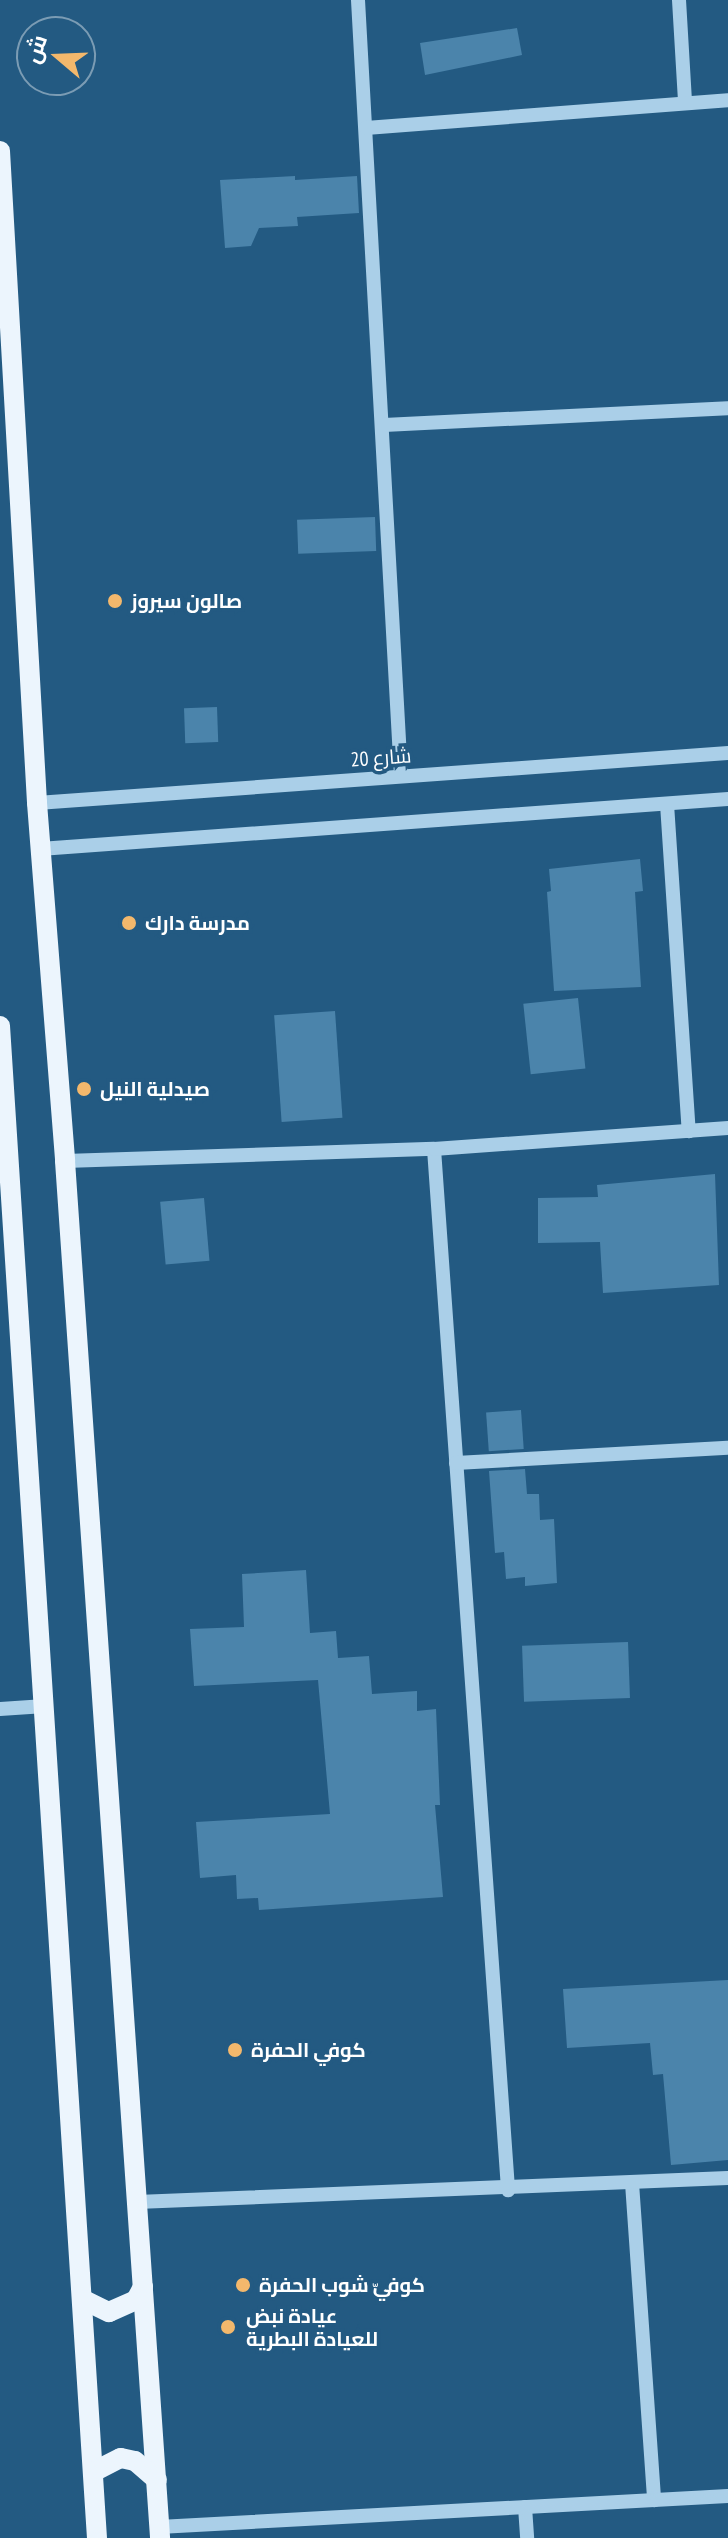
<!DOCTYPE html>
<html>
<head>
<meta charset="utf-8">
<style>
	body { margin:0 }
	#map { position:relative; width:728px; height:2538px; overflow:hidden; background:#235a82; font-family:"PT Sans Narrow",Cairo,sans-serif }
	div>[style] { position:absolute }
	.building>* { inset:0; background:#4b84ab; transform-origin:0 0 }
	.minor>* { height:14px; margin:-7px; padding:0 7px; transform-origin:7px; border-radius:7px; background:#aacfe8 }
	.major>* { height:20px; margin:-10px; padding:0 10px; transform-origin:10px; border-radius:10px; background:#ecf5fd }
	.dots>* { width:22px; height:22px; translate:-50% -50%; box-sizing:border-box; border:4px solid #235a82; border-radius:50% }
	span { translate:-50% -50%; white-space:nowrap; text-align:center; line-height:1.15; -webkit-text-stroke:7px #235a82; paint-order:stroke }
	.poi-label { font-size:20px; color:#fff; font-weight:700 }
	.left { translate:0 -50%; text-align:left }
	.street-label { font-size:20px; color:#fff }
	.north { position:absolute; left:16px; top:16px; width:80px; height:80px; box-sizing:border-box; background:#235a82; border:2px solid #7b9cb4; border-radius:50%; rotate:289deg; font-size:22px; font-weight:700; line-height:32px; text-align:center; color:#fff }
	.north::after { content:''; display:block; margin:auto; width:28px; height:36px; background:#f3b86c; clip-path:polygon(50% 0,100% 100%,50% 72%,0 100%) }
</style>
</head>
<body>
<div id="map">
	<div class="building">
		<i style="clip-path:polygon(517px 28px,522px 55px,425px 75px,420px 43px)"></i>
		<i style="clip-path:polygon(295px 176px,295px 180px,357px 176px,359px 213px,297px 217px,298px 226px,259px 228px,251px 246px,225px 248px,220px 180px)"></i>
		<i style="left:375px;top:517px;width:34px;height:78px;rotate:88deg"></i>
		<i style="left:217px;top:707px;width:35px;height:33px;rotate:88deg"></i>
		<i style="clip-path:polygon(640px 859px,643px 891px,635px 892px,641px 987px,554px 991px,547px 892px,551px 891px,549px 869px)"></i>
		<i style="left:578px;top:998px;width:71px;height:55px;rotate:84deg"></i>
		<i style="left:335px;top:1011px;width:107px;height:61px;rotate:86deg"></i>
		<i style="clip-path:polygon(715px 1174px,719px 1285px,603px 1293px,600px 1242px,538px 1243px,538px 1198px,598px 1197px,597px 1185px)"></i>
		<i style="left:204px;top:1198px;width:63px;height:44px;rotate:85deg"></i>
		<i style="left:521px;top:1410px;width:39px;height:35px;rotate:86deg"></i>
		<i style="clip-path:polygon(525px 1469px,527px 1494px,539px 1494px,540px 1520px,554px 1519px,557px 1583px,525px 1586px,525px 1577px,506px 1579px,504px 1552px,495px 1553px,489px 1471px)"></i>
		<i style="clip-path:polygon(306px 1570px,310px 1633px,336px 1631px,338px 1658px,369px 1656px,372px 1694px,417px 1691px,417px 1711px,436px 1709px,440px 1805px,435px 1805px,443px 1897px,259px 1910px,258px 1898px,237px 1899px,236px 1875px,200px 1878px,196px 1822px,330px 1814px,318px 1680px,194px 1686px,190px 1629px,244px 1627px,242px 1574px)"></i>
		<i style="left:628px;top:1642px;width:56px;height:106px;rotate:88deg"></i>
		<i style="clip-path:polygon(728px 1980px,728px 2160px,671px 2165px,663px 2074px,653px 2075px,650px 2043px,567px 2048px,563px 1989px)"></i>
	</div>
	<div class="minor">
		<i style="left:358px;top:0;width:777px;rotate:86.83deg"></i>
		<i style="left:679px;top:0;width:101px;rotate:86.6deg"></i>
		<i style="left:366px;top:128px;width:363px;rotate:-4.4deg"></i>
		<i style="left:384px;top:425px;width:344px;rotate:-2.8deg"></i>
		<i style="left:37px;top:803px;width:693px;rotate:-4.14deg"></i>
		<i style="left:667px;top:804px;width:328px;rotate:86.2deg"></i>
		<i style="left:40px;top:849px;width:690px;rotate:-4.16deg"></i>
		<i style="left:434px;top:1149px;width:1044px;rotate:85.93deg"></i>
		<i style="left:65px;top:1161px;width:369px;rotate:-1.9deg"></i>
		<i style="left:434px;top:1149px;width:295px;rotate:-4.1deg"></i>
		<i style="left:456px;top:1463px;width:272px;rotate:-3.2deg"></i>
		<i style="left:0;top:1709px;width:45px;rotate:-3.8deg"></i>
		<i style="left:632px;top:2183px;width:318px;rotate:86deg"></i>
		<i style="left:137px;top:2202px;width:591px;rotate:-2.33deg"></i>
		<i style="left:525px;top:2507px;width:31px;rotate:86deg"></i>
		<i style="left:159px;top:2527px;width:570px;rotate:-3.12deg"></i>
	</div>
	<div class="major">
		<i style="left:0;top:151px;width:653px;rotate:86.75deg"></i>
		<i style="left:37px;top:803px;width:359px;rotate:85.5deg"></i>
		<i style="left:65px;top:1161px;width:1380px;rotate:86.05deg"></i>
		<i style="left:0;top:1026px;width:1515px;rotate:86.33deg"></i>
		<i style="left:82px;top:2299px;width:30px;rotate:26deg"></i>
		<i style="left:109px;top:2312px;width:30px;rotate:-24deg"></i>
		<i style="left:136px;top:2300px;width:15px;rotate:-62deg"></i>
		<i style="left:93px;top:2472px;width:31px;rotate:-27deg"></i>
		<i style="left:121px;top:2458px;width:14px;rotate:12deg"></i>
		<i style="left:135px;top:2461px;width:29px;rotate:41deg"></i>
	</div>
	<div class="dots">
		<i style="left:115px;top:601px;background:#f3b86c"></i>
		<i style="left:129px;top:923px;background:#f3b86c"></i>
		<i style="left:84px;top:1089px;background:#f3b86c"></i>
		<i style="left:235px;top:2050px;background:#f3b86c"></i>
		<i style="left:243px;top:2285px;background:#f3b86c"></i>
		<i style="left:228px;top:2327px;background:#f3b86c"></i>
	</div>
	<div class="poi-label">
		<span class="left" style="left:131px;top:601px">صالون سيروز</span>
		<span class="left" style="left:145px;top:923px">مدرسة دارك</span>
		<span class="left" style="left:100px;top:1089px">صيدلية النيل</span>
		<span class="left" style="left:251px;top:2050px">كوفي الحفرة</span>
		<span class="left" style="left:259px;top:2285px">كوفيّ شوب الحفرة</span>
		<span class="left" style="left:246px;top:2328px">عيادة نبض<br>للعيادة البطرية</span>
	</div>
	<div class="street-label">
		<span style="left:381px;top:758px;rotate:-4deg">شارع 20</span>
	</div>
	<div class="north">ش</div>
</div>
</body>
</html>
